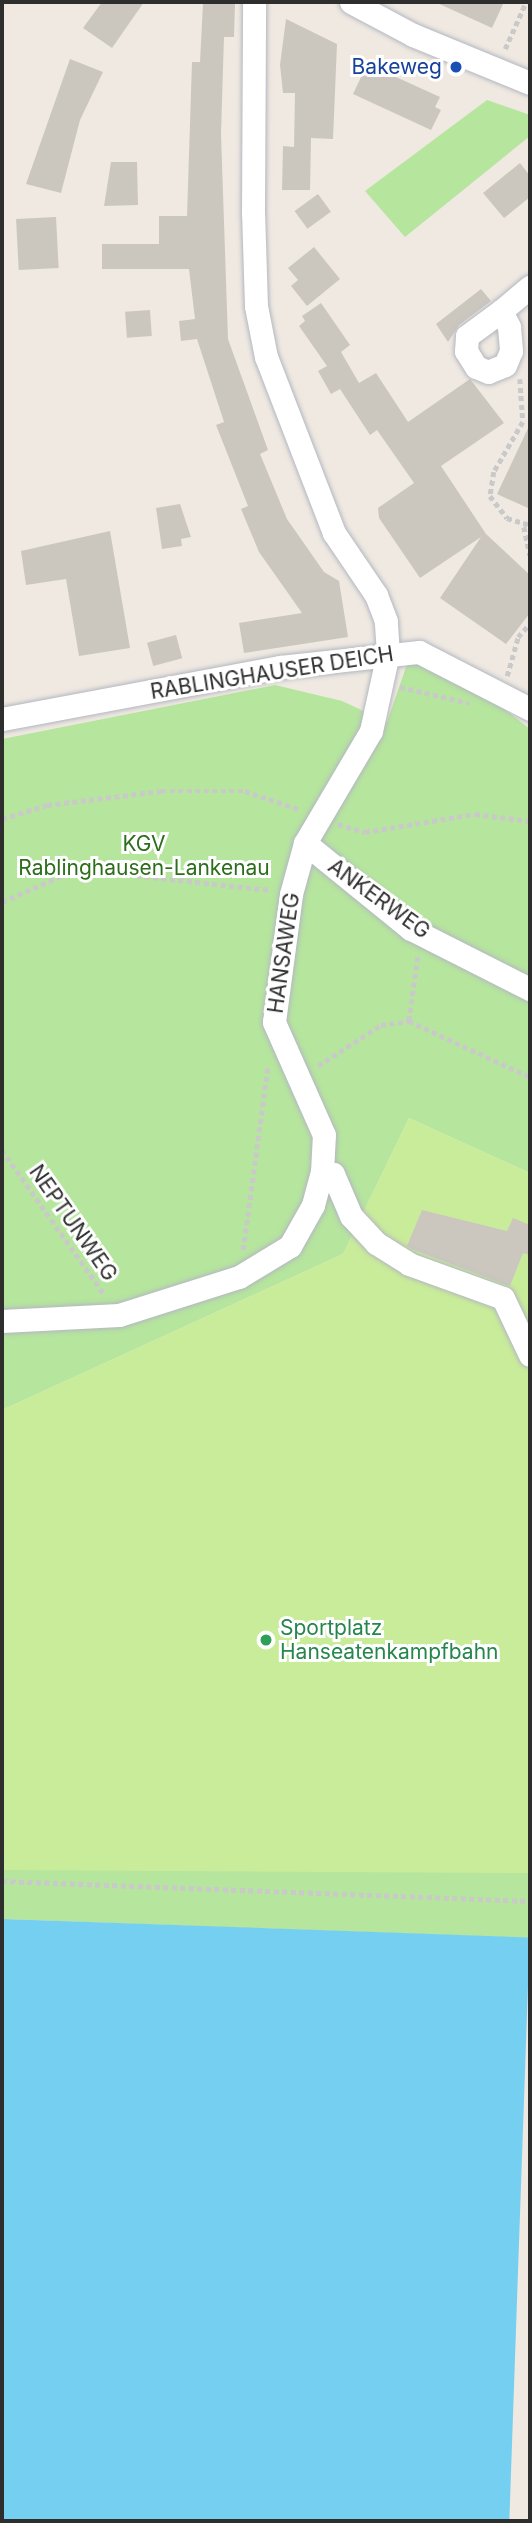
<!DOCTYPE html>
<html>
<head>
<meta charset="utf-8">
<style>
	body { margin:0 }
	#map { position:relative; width:532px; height:2523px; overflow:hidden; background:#efe9e1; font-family:Inter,sans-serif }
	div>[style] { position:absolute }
	.green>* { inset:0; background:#b6e59e }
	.pitch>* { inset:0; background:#c9ec9a }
	.water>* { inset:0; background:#75cff0; transform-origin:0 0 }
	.building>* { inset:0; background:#cbc7bf; transform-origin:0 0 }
	.path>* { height:4.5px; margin-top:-2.25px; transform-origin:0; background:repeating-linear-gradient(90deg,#c9c9c9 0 5px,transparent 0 8.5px) }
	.roads { filter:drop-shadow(0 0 2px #b4b7c1) drop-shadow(0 0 2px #b4b7c1) }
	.minor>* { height:23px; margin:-11.5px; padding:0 11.5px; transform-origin:11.5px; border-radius:11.5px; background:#fff }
	.dots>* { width:19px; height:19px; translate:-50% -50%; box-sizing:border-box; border:4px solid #fff; border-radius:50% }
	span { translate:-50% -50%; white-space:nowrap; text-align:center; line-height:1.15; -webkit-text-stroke:6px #fff; paint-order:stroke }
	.transit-label { font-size:21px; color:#164399 }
	.right { translate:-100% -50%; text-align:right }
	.street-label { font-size:21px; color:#2e2e2e }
	.park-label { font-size:21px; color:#2c6e1b }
	.leisure-label { font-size:21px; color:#27864d }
	.left { translate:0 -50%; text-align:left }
	.frame { position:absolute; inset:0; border:4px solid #2e2e2e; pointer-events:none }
</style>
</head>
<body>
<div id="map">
	<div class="green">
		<i style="clip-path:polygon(487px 100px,530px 115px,530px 136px,405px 237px,365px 191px)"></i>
		<i style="clip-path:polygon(407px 664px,424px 665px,486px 695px,530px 729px,530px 1173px,409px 1118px,343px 1254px,2px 1410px,2px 739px,275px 685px,342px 701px,387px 722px)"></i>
		<i style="clip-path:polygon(530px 1838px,530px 1938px,2px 1919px,2px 1844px)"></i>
	</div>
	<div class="pitch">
		<i style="clip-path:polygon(409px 1118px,530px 1173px,530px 1873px,2px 1870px,2px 1410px,343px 1254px)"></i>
	</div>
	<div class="water">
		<i style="left:2px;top:1919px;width:528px;height:602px;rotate:2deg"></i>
	</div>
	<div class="building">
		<i style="clip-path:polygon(102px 2px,144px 2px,112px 48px,83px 28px)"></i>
		<i style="clip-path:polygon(435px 2px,504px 2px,492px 28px)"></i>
		<i style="clip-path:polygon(203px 3px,235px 4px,234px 37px,224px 37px,221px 134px,228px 339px,268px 450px,260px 454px,287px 519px,324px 572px,339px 581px,348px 637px,244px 653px,239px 623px,302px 613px,259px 552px,241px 509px,248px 506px,216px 425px,224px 422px,197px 339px,181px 341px,179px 321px,195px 319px,189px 269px,102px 269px,102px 244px,159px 244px,159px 216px,187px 216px,192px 62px,200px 62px)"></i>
		<i style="clip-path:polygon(286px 19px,337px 44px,333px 139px,311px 138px,310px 190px,282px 190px,283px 146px,294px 147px,295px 93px,283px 93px,280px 65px)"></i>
		<i style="clip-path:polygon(70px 59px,103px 72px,80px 120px,61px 193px,26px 184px)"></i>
		<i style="clip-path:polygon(374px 67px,440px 97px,435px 107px,441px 110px,431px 130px,353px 94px,363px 73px,369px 76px)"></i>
		<i style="clip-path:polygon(111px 162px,137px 162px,138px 205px,104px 206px)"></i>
		<i style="clip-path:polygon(520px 163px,530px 176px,530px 197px,504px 218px,483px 193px)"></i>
		<i style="left:318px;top:194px;width:22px;height:29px;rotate:54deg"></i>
		<i style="left:56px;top:217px;width:51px;height:40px;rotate:87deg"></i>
		<i style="clip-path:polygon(314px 247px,340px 279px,307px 306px,291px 286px,298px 280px,288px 268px)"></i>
		<i style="clip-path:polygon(481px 289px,491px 301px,459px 325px,448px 342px,436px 324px)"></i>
		<i style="clip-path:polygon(321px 303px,350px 345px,341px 352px,359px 383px,376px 373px,408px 422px,470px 379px,504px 423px,441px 466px,486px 534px,530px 575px,530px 613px,506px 644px,440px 598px,481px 537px,420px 578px,379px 518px,378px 508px,414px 483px,377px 430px,370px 435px,340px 389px,331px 394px,318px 371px,327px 366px,299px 326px,305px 321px,302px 316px)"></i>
		<i style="left:150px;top:310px;width:26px;height:25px;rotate:86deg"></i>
		<i style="clip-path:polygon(530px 424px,530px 509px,497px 494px)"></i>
		<i style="clip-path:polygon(180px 504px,191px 537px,181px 539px,182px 546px,162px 549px,156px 508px)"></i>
		<i style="clip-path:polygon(110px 531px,130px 648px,79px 656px,66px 579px,26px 585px,21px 551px)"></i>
		<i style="left:176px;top:635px;width:24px;height:30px;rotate:75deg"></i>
		<i style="clip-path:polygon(422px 1210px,507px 1231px,513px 1218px,530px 1225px,530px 1255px,523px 1253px,510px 1286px,414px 1250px,407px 1246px)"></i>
	</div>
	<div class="path">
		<i style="left:505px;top:49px;width:51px;rotate:-65.9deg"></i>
		<i style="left:520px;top:379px;width:43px;rotate:86deg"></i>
		<i style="left:523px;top:422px;width:58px;rotate:120.1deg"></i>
		<i style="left:494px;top:472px;width:24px;rotate:99deg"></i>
		<i style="left:490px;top:496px;width:28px;rotate:52deg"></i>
		<i style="left:507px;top:518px;width:24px;rotate:17deg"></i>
		<i style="left:524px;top:527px;width:29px;rotate:78deg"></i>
		<i style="left:507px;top:676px;width:41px;rotate:-74.2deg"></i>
		<i style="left:518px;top:637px;width:18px;rotate:-49deg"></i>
		<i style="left:400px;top:687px;width:71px;rotate:13.1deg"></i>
		<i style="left:2px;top:819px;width:47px;rotate:-17.3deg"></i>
		<i style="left:47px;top:805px;width:115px;rotate:-7deg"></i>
		<i style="left:161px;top:791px;width:84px"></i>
		<i style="left:245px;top:791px;width:59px;rotate:18.7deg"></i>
		<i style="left:338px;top:824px;width:28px;rotate:17deg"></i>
		<i style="left:365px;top:832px;width:111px;rotate:-9.3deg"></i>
		<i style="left:475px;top:814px;width:55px;rotate:7.3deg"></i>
		<i style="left:2px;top:902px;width:82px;rotate:-23.7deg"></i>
		<i style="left:77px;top:869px;width:193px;rotate:6.2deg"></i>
		<i style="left:418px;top:957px;width:65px;rotate:98deg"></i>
		<i style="left:409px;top:1021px;width:133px;rotate:24.8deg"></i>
		<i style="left:318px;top:1066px;width:75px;rotate:-33.1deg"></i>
		<i style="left:381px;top:1025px;width:28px;rotate:-8deg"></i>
		<i style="left:2px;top:1150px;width:176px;rotate:54.7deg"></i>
		<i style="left:243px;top:1250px;width:187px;rotate:-82.3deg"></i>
		<i style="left:2px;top:1881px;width:528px;rotate:2.17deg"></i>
	</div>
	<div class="roads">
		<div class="minor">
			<i style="left:351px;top:2px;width:70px;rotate:28deg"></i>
			<i style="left:413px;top:35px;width:126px;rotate:22.3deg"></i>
			<i style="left:501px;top:311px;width:18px;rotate:63deg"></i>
			<i style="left:509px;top:327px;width:24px;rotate:85deg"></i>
			<i style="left:511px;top:351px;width:15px;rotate:113deg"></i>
			<i style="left:505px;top:365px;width:18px;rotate:158deg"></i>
			<i style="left:488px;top:372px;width:13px;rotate:-157deg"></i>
			<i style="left:476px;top:367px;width:19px;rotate:-122deg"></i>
			<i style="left:466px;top:351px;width:15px;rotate:-86deg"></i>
			<i style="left:467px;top:336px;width:42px;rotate:-36.3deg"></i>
			<i style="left:501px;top:311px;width:38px;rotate:-40deg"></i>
			<i style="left:2px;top:719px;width:283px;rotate:-10.6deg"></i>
			<i style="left:280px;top:667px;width:140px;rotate:-6.2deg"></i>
			<i style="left:419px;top:652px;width:125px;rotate:27.2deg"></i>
			<i style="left:305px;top:843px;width:136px;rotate:39.1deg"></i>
			<i style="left:411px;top:929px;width:133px;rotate:26.8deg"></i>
			<i style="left:322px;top:1172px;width:11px;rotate:10deg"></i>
			<i style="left:333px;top:1174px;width:46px;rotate:66.8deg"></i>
			<i style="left:351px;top:1216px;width:37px;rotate:47deg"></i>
			<i style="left:376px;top:1243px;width:39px;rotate:32deg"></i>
			<i style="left:409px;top:1264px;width:100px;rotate:19.9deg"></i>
			<i style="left:503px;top:1298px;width:63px;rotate:64.7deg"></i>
			<i style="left:2px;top:1321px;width:117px;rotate:-2.9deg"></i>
			<i style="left:119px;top:1315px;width:126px;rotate:-17.6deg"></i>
			<i style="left:239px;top:1277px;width:60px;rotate:-31.3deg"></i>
			<i style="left:290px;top:1246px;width:47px;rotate:-60.7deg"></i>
			<i style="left:313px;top:1205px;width:34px;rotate:-75deg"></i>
			<i style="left:322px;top:1172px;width:37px;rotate:-87deg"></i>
			<i style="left:324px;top:1135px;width:124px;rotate:-113.9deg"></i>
			<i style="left:274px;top:1022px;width:129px;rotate:-82.4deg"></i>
			<i style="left:291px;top:894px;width:53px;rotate:-74.6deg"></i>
			<i style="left:305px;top:843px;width:130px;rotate:-59.5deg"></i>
			<i style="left:371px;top:731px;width:80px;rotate:-77.7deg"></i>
			<i style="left:388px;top:653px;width:32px;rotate:-94deg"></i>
			<i style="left:386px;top:621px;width:28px;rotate:-111deg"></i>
			<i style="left:376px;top:595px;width:75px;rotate:-124.1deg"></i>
			<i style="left:334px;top:533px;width:189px;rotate:-111.1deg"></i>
			<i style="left:266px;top:357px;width:52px;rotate:-101.1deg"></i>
			<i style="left:256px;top:306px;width:93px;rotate:-91.8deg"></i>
			<i style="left:253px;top:213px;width:211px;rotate:-89.7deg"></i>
		</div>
	</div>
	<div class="dots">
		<i style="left:456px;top:67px;background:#1a4fb4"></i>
		<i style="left:266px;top:1640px;background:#2e9e5b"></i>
	</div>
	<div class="transit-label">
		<span class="right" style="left:442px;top:67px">Bakeweg</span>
	</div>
	<div class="street-label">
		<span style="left:272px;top:673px;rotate:-9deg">RABLINGHAUSER DEICH</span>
		<span style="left:379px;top:899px;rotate:36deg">ANKERWEG</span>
		<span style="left:284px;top:953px;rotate:-82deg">HANSAWEG</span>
		<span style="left:73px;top:1223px;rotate:55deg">NEPTUNWEG</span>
	</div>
	<div class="park-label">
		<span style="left:144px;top:856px">KGV<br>Rablinghausen-Lankenau</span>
	</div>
	<div class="leisure-label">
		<span class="left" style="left:280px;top:1640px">Sportplatz<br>Hanseatenkampfbahn</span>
	</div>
	<div class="frame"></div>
</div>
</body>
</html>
